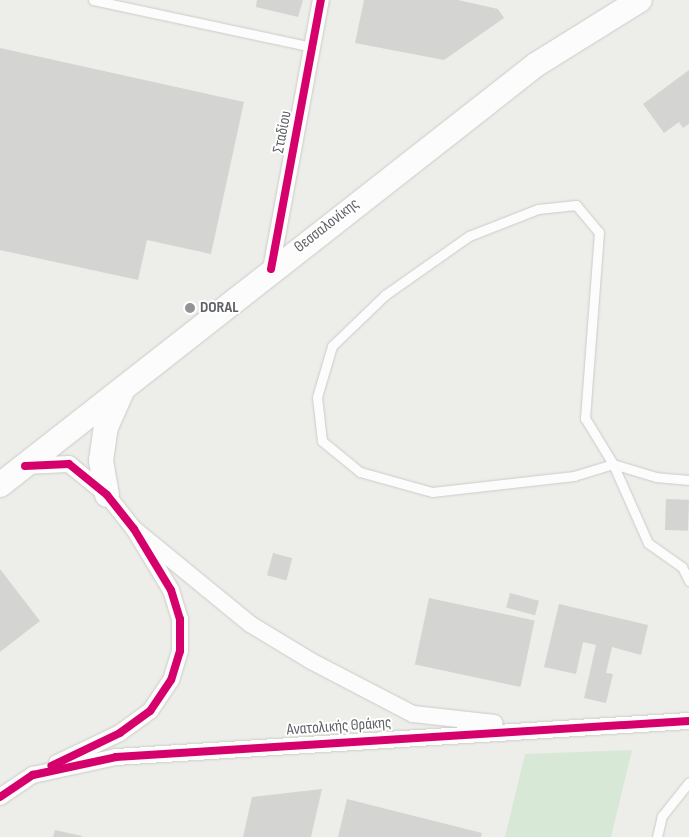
<!DOCTYPE html>
<html>
<head>
<meta charset="utf-8">
<style>
	body { margin:0 }
	#map { position:relative; width:689px; height:837px; overflow:hidden; background:#edede9; font-family:"Sofia Sans Condensed",sans-serif }
	div>[style] { position:absolute }
	.green>* { inset:0; background:#d8e8d6 }
	.building>* { inset:0; background:#d4d4d2; transform-origin:0 0 }
	.roads { filter:drop-shadow(0 0 1px #cbcbca) drop-shadow(0 0 1px #cbcbca) }
	.lane>* { height:9px; margin:-4.5px; padding:0 4.5px; transform-origin:4.5px; border-radius:4.5px; background:#fcfcfc }
	.street>* { height:16px; margin:-8px; padding:0 8px; transform-origin:8px; border-radius:8px; background:#fcfcfc }
	.secondary>* { height:24px; margin:-12px; padding:0 12px; transform-origin:12px; border-radius:12px; background:#fcfcfc }
	.cycleway>* { height:8px; margin:-4px; padding:0 4px; transform-origin:4px; border-radius:4px; background:#d6006c }
	.dots>* { width:14px; height:14px; translate:-50% -50%; box-sizing:border-box; border:2px solid #fff; border-radius:50% }
	span { translate:-50% -50%; white-space:nowrap; text-align:center; line-height:1.15; -webkit-text-stroke:4px #fff; paint-order:stroke }
	.street-label { font-size:16px; color:#5f6266 }
	.poi-label { font-size:16px; color:#5f6266; font-weight:700 }
	.left { translate:0 -50%; text-align:left }
</style>
</head>
<body>
<div id="map">
	<div class="green">
		<i style="clip-path:polygon(632px 750px,611px 837px,505px 837px,525px 754px)"></i>
	</div>
	<div class="building">
		<i style="clip-path:polygon(257px 0,303px 0,298px 17px,256px 7px)"></i>
		<i style="clip-path:polygon(364px 0,458px 0,498px 9px,504px 18px,444px 60px,355px 43px)"></i>
		<i style="clip-path:polygon(0 48px,244px 102px,211px 254px,147px 240px,138px 280px,0 250px)"></i>
		<i style="clip-path:polygon(689px 70px,689px 124px,683px 128px,679px 122px,664px 133px,643px 104px)"></i>
		<i style="left:666px;top:499px;width:23px;height:31px;rotate:2deg"></i>
		<i style="left:273px;top:553px;width:20px;height:23px;rotate:15deg"></i>
		<i style="clip-path:polygon(0 569px,40px 621px,0 652px)"></i>
		<i style="left:510px;top:593px;width:30px;height:15px;rotate:15deg"></i>
		<i style="left:429px;top:598px;width:108px;height:68px;rotate:12deg"></i>
		<i style="clip-path:polygon(559px 604px,648px 625px,641px 655px,612px 647px,606px 673px,613px 674px,606px 703px,584px 698px,596px 645px,583px 642px,576px 674px,544px 667px)"></i>
		<i style="clip-path:polygon(322px 789px,311px 837px,243px 837px,252px 797px)"></i>
		<i style="clip-path:polygon(347px 799px,482px 833px,481px 837px,338px 837px)"></i>
		<i style="clip-path:polygon(55px 830px,82px 836px,82px 837px,53px 837px)"></i>
	</div>
	<div class="roads">
		<div class="lane">
			<i style="left:93px;top:0;width:225px;rotate:12.1deg"></i>
			<i style="left:689px;top:480px;width:33px;rotate:-175deg"></i>
			<i style="left:656px;top:477px;width:45px;rotate:-163.2deg"></i>
			<i style="left:613px;top:464px;width:41px;rotate:162.9deg"></i>
			<i style="left:574px;top:476px;width:143px;rotate:173.6deg"></i>
			<i style="left:432px;top:492px;width:75px;rotate:-164.5deg"></i>
			<i style="left:360px;top:472px;width:49px;rotate:-140.8deg"></i>
			<i style="left:322px;top:441px;width:44px;rotate:-96.5deg"></i>
			<i style="left:317px;top:397px;width:53px;rotate:-73.6deg"></i>
			<i style="left:332px;top:346px;width:74px;rotate:-43.9deg"></i>
			<i style="left:385px;top:295px;width:103px;rotate:-35.1deg"></i>
			<i style="left:469px;top:236px;width:74px;rotate:-21.4deg"></i>
			<i style="left:538px;top:209px;width:38px;rotate:-6deg"></i>
			<i style="left:576px;top:205px;width:35px;rotate:50deg"></i>
			<i style="left:599px;top:232px;width:187px;rotate:94.3deg"></i>
			<i style="left:585px;top:418px;width:54px;rotate:58.7deg"></i>
			<i style="left:613px;top:464px;width:86px;rotate:66.1deg"></i>
			<i style="left:648px;top:543px;width:42px;rotate:35.2deg"></i>
			<i style="left:682px;top:567px;width:16px;rotate:63deg"></i>
			<i style="left:657px;top:837px;width:22px;rotate:-77deg"></i>
			<i style="left:662px;top:816px;width:43px;rotate:-51.5deg"></i>
		</div>
		<div class="street">
			<i style="left:271px;top:269px;width:274px;rotate:-79.5deg"></i>
			<i style="left:25px;top:466px;width:44px;rotate:-2.6deg"></i>
			<i style="left:69px;top:464px;width:49px;rotate:39.2deg"></i>
			<i style="left:107px;top:495px;width:43px;rotate:51.5deg"></i>
			<i style="left:134px;top:529px;width:71px;rotate:58.8deg"></i>
			<i style="left:171px;top:590px;width:30px;rotate:73deg"></i>
			<i style="left:180px;top:619px;width:32px;rotate:90deg"></i>
			<i style="left:180px;top:651px;width:30px;rotate:107deg"></i>
			<i style="left:171px;top:680px;width:37px;rotate:124deg"></i>
			<i style="left:150px;top:711px;width:37px;rotate:144deg"></i>
			<i style="left:120px;top:733px;width:70px;rotate:154.5deg"></i>
			<i style="left:134px;top:529px;width:150px;rotate:39.3deg"></i>
			<i style="left:250px;top:624px;width:71px;rotate:31.2deg"></i>
			<i style="left:311px;top:661px;width:115px;rotate:27.5deg"></i>
			<i style="left:413px;top:714px;width:82px;rotate:6.3deg"></i>
			<i style="left:0;top:797px;width:40px;rotate:-34deg"></i>
			<i style="left:33px;top:775px;width:85px;rotate:-12.2deg"></i>
			<i style="left:116px;top:757px;width:574px;rotate:-3.6deg"></i>
		</div>
		<div class="secondary">
			<i style="left:0;top:485px;width:682px;rotate:-38.1deg"></i>
			<i style="left:537px;top:64px;width:121px;rotate:-31.9deg"></i>
			<i style="left:107px;top:495px;width:35px;rotate:-100deg"></i>
			<i style="left:101px;top:461px;width:34px;rotate:-82deg"></i>
			<i style="left:106px;top:427px;width:39px;rotate:-66deg"></i>
		</div>
	</div>
	<div class="cycleway">
		<i style="left:271px;top:269px;width:274px;rotate:-79.5deg"></i>
		<i style="left:25px;top:466px;width:44px;rotate:-2.6deg"></i>
		<i style="left:69px;top:464px;width:49px;rotate:39.2deg"></i>
		<i style="left:107px;top:495px;width:43px;rotate:51.5deg"></i>
		<i style="left:134px;top:529px;width:71px;rotate:58.8deg"></i>
		<i style="left:171px;top:590px;width:30px;rotate:73deg"></i>
		<i style="left:180px;top:619px;width:32px;rotate:90deg"></i>
		<i style="left:180px;top:651px;width:30px;rotate:107deg"></i>
		<i style="left:171px;top:680px;width:37px;rotate:124deg"></i>
		<i style="left:150px;top:711px;width:37px;rotate:144deg"></i>
		<i style="left:120px;top:733px;width:76px;rotate:154.4deg"></i>
		<i style="left:0;top:797px;width:40px;rotate:-34deg"></i>
		<i style="left:33px;top:775px;width:85px;rotate:-12.2deg"></i>
		<i style="left:116px;top:757px;width:574px;rotate:-3.6deg"></i>
	</div>
	<div class="dots">
		<i style="left:190px;top:308px;background:#919394"></i>
	</div>
	<div class="street-label">
		<span style="left:283px;top:132px;rotate:-79deg">Σταδίου</span>
		<span style="left:327px;top:226px;rotate:-38deg">Θεσσαλονίκης</span>
		<span style="left:339px;top:727px;rotate:-4deg">Ανατολικής Θράκης</span>
	</div>
	<div class="poi-label">
		<span class="left" style="left:200px;top:308px">DORAL</span>
	</div>
</div>
</body>
</html>
